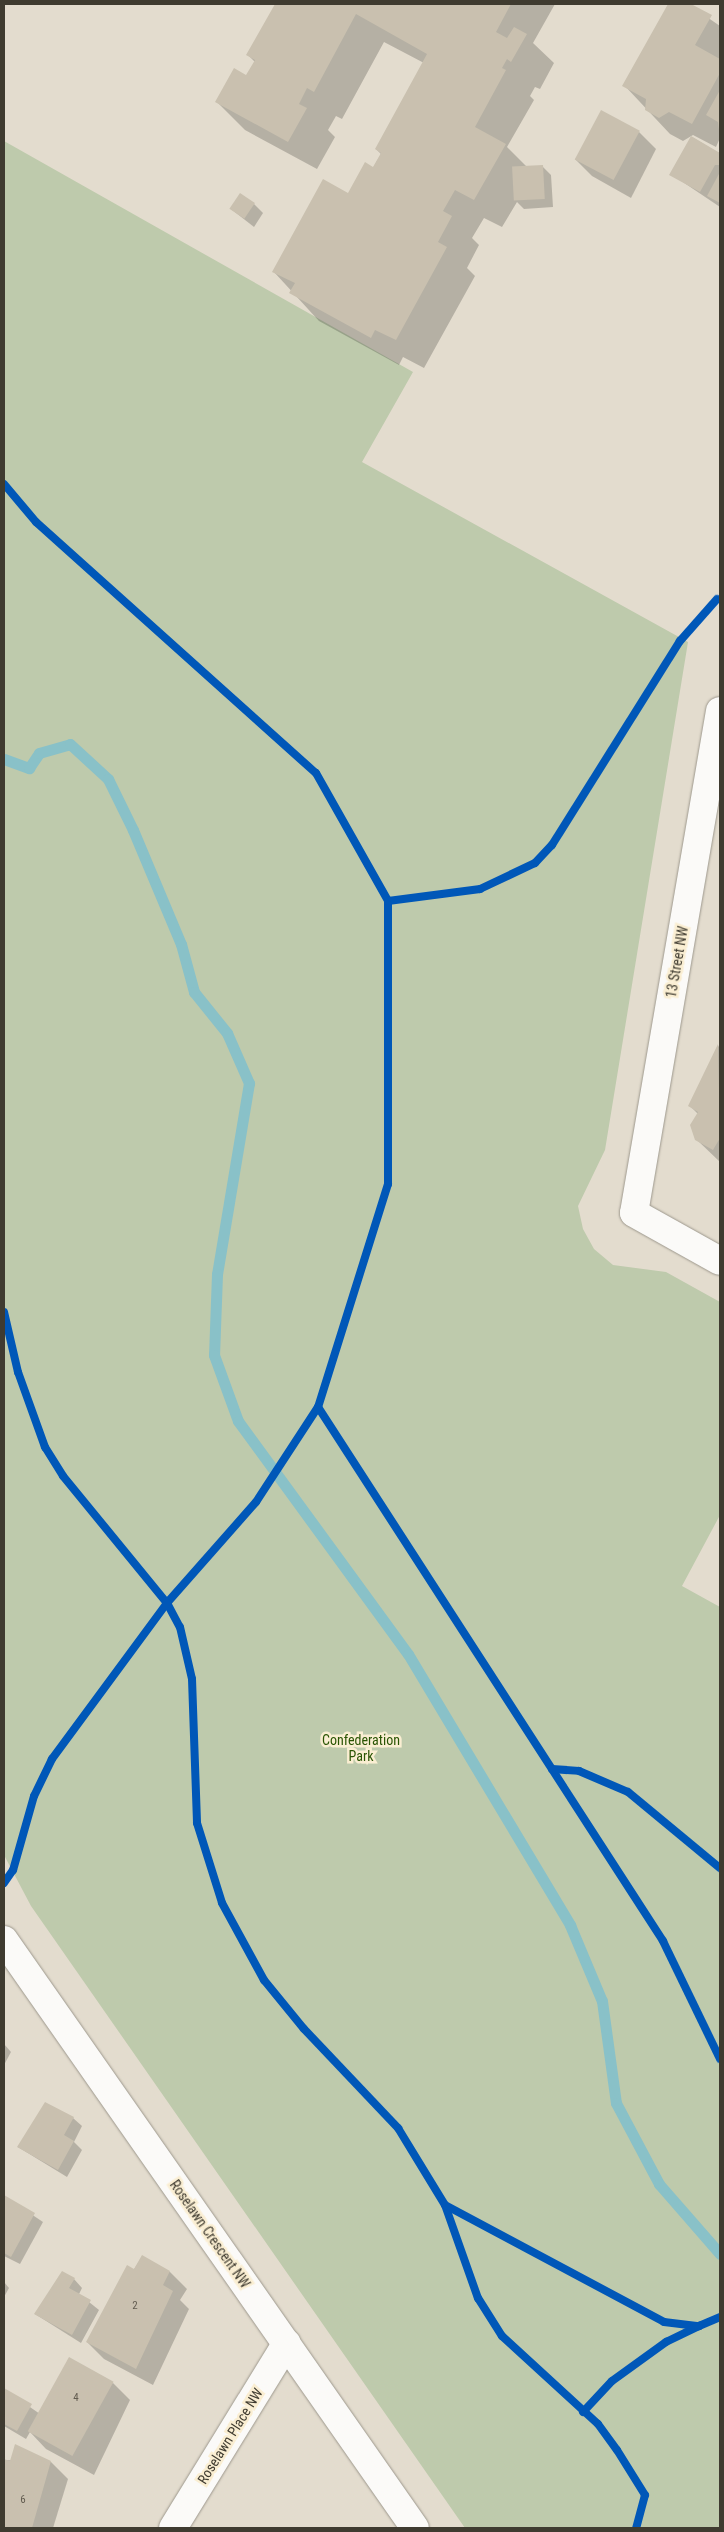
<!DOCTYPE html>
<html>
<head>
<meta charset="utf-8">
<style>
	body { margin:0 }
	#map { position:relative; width:724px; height:2532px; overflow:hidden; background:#e3dcce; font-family:"Roboto Condensed",sans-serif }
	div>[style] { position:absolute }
	.green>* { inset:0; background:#becaac }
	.shadow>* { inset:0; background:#0003 }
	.stream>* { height:11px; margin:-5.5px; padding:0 5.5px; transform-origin:5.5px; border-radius:5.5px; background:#89c1c8 }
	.building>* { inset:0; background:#c9c0af; transform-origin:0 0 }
	.roads { filter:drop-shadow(0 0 1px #9d988d) drop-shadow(0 0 1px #9d988d) }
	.minor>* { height:28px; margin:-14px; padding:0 14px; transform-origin:14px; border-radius:14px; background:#fbfaf8 }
	.cycleway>* { height:8px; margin:-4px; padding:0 4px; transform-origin:4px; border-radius:4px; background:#0057b8 }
	span { translate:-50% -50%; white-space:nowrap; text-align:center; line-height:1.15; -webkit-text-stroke:5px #faeed2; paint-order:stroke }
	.number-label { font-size:11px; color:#625c50 }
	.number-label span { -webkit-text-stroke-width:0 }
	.street-label { font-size:14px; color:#3f3b30 }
	.park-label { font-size:14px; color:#295403 }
	.frame { position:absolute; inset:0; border:5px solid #3f3b30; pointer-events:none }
</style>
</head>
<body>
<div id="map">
	<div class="green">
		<i style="clip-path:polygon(4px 141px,413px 372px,362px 462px,688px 642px,605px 1150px,578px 1206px,583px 1229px,594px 1249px,613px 1265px,666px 1272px,720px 1302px,720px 1515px,682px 1586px,720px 1607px,720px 2528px,465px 2528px,31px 1906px,4px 1855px)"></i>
	</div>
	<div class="shadow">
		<i style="clip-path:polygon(276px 4px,555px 4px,533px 43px,554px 63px,540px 89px,535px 87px,530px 96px,534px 100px,507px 147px,527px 167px,542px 166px,551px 175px,553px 207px,524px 209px,517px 202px,502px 227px,484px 218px,472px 238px,479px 245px,467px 268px,475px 276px,424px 368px,403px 357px,399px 365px,319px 321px,274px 272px,373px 168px,381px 154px,376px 149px,424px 63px,384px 42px,342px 119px,336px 116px,328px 130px,335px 137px,317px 169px,245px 130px,217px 102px,247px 77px,255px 62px,248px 55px)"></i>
		<i style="clip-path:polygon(669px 4px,688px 4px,720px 26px,720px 138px,716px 147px,693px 135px,683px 141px,670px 134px,624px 85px)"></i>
		<i style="clip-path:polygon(639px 132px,656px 149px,631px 198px,592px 176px,575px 159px)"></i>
		<i style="clip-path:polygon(692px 137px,720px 154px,720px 207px,671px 174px)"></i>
		<i style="clip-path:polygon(254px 204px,263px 213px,254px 227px,231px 209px)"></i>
		<i style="clip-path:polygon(719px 1045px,720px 1046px,720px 1162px,696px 1139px,698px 1114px,690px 1106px)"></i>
		<i style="clip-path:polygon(4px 2044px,11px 2052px,4px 2065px)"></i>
		<i style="clip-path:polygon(73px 2118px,82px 2126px,74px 2142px,82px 2150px,67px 2177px,18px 2147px)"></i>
		<i style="clip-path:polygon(4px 2196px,43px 2222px,20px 2264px,4px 2256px)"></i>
		<i style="clip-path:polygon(142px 2257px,170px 2272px,187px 2289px,180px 2300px,189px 2309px,153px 2385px,104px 2359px,87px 2342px)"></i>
		<i style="clip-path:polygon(74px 2279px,82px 2288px,79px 2294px,99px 2310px,81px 2343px,35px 2314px)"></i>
		<i style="clip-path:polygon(4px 2282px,9px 2288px,4px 2297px)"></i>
		<i style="clip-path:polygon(113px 2383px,130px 2400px,94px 2475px,46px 2449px,30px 2432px,26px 2439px,4px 2426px,4px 2389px,40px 2414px)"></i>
		<i style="clip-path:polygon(4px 2460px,51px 2462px,68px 2479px,53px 2528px,4px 2528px)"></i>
	</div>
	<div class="stream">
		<i style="left:4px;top:759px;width:27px;rotate:20deg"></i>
		<i style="left:29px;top:768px;width:18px;rotate:-56deg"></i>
		<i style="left:39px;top:753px;width:32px;rotate:-16deg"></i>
		<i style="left:70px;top:744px;width:52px;rotate:42.6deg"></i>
		<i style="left:108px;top:779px;width:57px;rotate:63.9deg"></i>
		<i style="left:133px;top:830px;width:124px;rotate:67.2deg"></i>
		<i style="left:181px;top:944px;width:50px;rotate:74.8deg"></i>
		<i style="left:194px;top:992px;width:53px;rotate:51.2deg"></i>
		<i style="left:227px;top:1033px;width:55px;rotate:66.3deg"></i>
		<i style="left:249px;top:1083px;width:194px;rotate:99.5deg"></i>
		<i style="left:217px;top:1274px;width:81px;rotate:92.1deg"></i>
		<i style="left:214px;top:1355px;width:70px;rotate:70deg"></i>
		<i style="left:238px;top:1421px;width:288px;rotate:53.9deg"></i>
		<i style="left:408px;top:1654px;width:316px;rotate:59.1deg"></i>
		<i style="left:570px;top:1925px;width:82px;rotate:67.2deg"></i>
		<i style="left:602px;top:2001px;width:103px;rotate:82.2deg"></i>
		<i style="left:616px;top:2103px;width:92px;rotate:62deg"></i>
		<i style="left:659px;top:2184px;width:93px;rotate:48.9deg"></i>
	</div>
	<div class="building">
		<i style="clip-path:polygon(275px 4px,511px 4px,496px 32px,507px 38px,514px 27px,527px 34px,511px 62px,507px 59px,502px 68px,506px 70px,475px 127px,506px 144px,474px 200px,455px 190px,443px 211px,452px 216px,438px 242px,447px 247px,396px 340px,375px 330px,371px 338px,289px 293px,295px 283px,272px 272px,323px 179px,348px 193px,365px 162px,373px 167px,381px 153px,375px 149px,427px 54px,356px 14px,314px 92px,307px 88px,299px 104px,307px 108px,288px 142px,215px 102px,234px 68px,246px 75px,255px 60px,246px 55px)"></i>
		<i style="clip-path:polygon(668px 4px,691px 4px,712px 15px,695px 45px,720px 59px,720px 73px,692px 124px,669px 112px,659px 118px,645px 110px,646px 99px,622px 86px)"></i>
		<i style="clip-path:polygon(720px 90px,720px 137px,718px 122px,706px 115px)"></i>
		<i style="left:601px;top:110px;width:44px;height:56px;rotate:28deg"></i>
		<i style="clip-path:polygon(691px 136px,720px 153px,720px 165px,715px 165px,700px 192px,669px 175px)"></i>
		<i style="left:543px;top:165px;width:34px;height:31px;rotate:87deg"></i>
		<i style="clip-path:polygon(720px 172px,720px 203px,707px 196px)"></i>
		<i style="left:240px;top:193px;width:18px;height:19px;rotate:34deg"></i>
		<i style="clip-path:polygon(718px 1044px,720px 1138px,713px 1150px,695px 1140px,690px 1125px,698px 1112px,688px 1106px)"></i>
		<i style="clip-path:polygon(45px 2102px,74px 2117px,64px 2135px,74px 2141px,58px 2170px,17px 2147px)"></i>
		<i style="clip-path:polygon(4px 2195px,35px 2213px,11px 2257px,4px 2253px)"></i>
		<i style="clip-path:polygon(142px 2255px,170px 2271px,163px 2285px,173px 2291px,136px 2369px,86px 2342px,127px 2265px,134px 2269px)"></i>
		<i style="clip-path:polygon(62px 2271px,75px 2278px,69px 2288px,91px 2300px,72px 2335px,34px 2314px)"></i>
		<i style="left:69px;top:2357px;width:51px;height:85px;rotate:29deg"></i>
		<i style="clip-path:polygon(4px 2388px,32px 2404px,17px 2431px,4px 2424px)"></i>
		<i style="clip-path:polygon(15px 2444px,51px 2461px,32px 2528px,4px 2528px,4px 2459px,10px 2461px)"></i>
	</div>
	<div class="roads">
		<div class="minor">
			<i style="left:720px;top:711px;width:509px;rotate:99.72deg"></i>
			<i style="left:634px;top:1213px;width:98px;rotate:29.2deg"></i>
			<i style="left:4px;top:1940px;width:717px;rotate:55.05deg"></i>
			<i style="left:173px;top:2528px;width:217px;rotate:-58.4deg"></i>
		</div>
	</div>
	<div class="cycleway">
		<i style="left:4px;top:484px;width:50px;rotate:49.9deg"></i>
		<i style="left:36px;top:522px;width:376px;rotate:41.9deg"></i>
		<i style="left:316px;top:773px;width:147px;rotate:60.6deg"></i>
		<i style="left:388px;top:901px;width:283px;rotate:90deg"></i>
		<i style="left:388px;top:1184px;width:234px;rotate:107.4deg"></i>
		<i style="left:318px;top:1407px;width:113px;rotate:123.1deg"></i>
		<i style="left:256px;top:1502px;width:135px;rotate:131.4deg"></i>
		<i style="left:167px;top:1603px;width:27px;rotate:62deg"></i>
		<i style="left:180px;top:1627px;width:53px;rotate:77deg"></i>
		<i style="left:192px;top:1679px;width:144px;rotate:88deg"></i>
		<i style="left:197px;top:1823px;width:84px;rotate:72.6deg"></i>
		<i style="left:222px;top:1903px;width:88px;rotate:61.4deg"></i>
		<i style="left:264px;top:1980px;width:63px;rotate:50.8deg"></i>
		<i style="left:304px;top:2029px;width:137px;rotate:46.5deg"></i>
		<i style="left:398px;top:2128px;width:90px;rotate:58.6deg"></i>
		<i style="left:445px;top:2205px;width:99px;rotate:70.5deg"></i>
		<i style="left:478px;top:2298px;width:45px;rotate:57.7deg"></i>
		<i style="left:502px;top:2336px;width:130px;rotate:42.5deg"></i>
		<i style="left:598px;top:2424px;width:32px;rotate:54deg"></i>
		<i style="left:617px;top:2450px;width:53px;rotate:58.1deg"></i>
		<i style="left:645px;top:2495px;width:34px;rotate:105deg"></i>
		<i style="left:388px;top:901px;width:93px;rotate:-7.4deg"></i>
		<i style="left:480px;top:889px;width:61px;rotate:-25.3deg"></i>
		<i style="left:535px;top:863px;width:25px;rotate:-47deg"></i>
		<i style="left:552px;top:845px;width:241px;rotate:-57.9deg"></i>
		<i style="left:680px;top:641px;width:56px;rotate:-48.6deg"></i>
		<i style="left:4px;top:1312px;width:62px;rotate:76.9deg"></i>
		<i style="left:18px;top:1372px;width:80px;rotate:70.2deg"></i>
		<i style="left:45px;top:1447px;width:34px;rotate:58deg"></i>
		<i style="left:63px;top:1476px;width:164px;rotate:50.7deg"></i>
		<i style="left:167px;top:1603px;width:194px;rotate:126.4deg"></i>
		<i style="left:52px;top:1759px;width:41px;rotate:115.9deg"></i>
		<i style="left:34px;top:1796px;width:77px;rotate:105.8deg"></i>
		<i style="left:13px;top:1870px;width:16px;rotate:125deg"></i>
		<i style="left:318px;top:1407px;width:636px;rotate:57.13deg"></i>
		<i style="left:663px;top:1941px;width:131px;rotate:64.2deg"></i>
		<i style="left:552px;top:1769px;width:27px;rotate:4deg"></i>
		<i style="left:579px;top:1771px;width:53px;rotate:23.2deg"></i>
		<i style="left:628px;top:1792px;width:119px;rotate:39.6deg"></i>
		<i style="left:445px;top:2205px;width:248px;rotate:28.1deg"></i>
		<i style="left:664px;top:2322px;width:35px;rotate:7deg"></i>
		<i style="left:699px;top:2326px;width:23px;rotate:-23deg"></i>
		<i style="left:583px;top:2412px;width:42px;rotate:-46.9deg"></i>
		<i style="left:612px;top:2381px;width:67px;rotate:-35.8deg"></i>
		<i style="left:666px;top:2342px;width:37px;rotate:-26deg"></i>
	</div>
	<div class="number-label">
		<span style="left:135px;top:2306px">2</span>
		<span style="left:76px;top:2398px">4</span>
		<span style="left:23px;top:2500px">6</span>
	</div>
	<div class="street-label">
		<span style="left:677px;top:962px;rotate:-80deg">13 Street NW</span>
		<span style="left:210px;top:2234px;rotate:55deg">Roselawn Crescent NW</span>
		<span style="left:230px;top:2436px;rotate:-58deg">Roselawn Place NW</span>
	</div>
	<div class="park-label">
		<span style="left:361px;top:1748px">Confederation<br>Park</span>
	</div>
	<div class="frame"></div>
</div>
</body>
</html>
